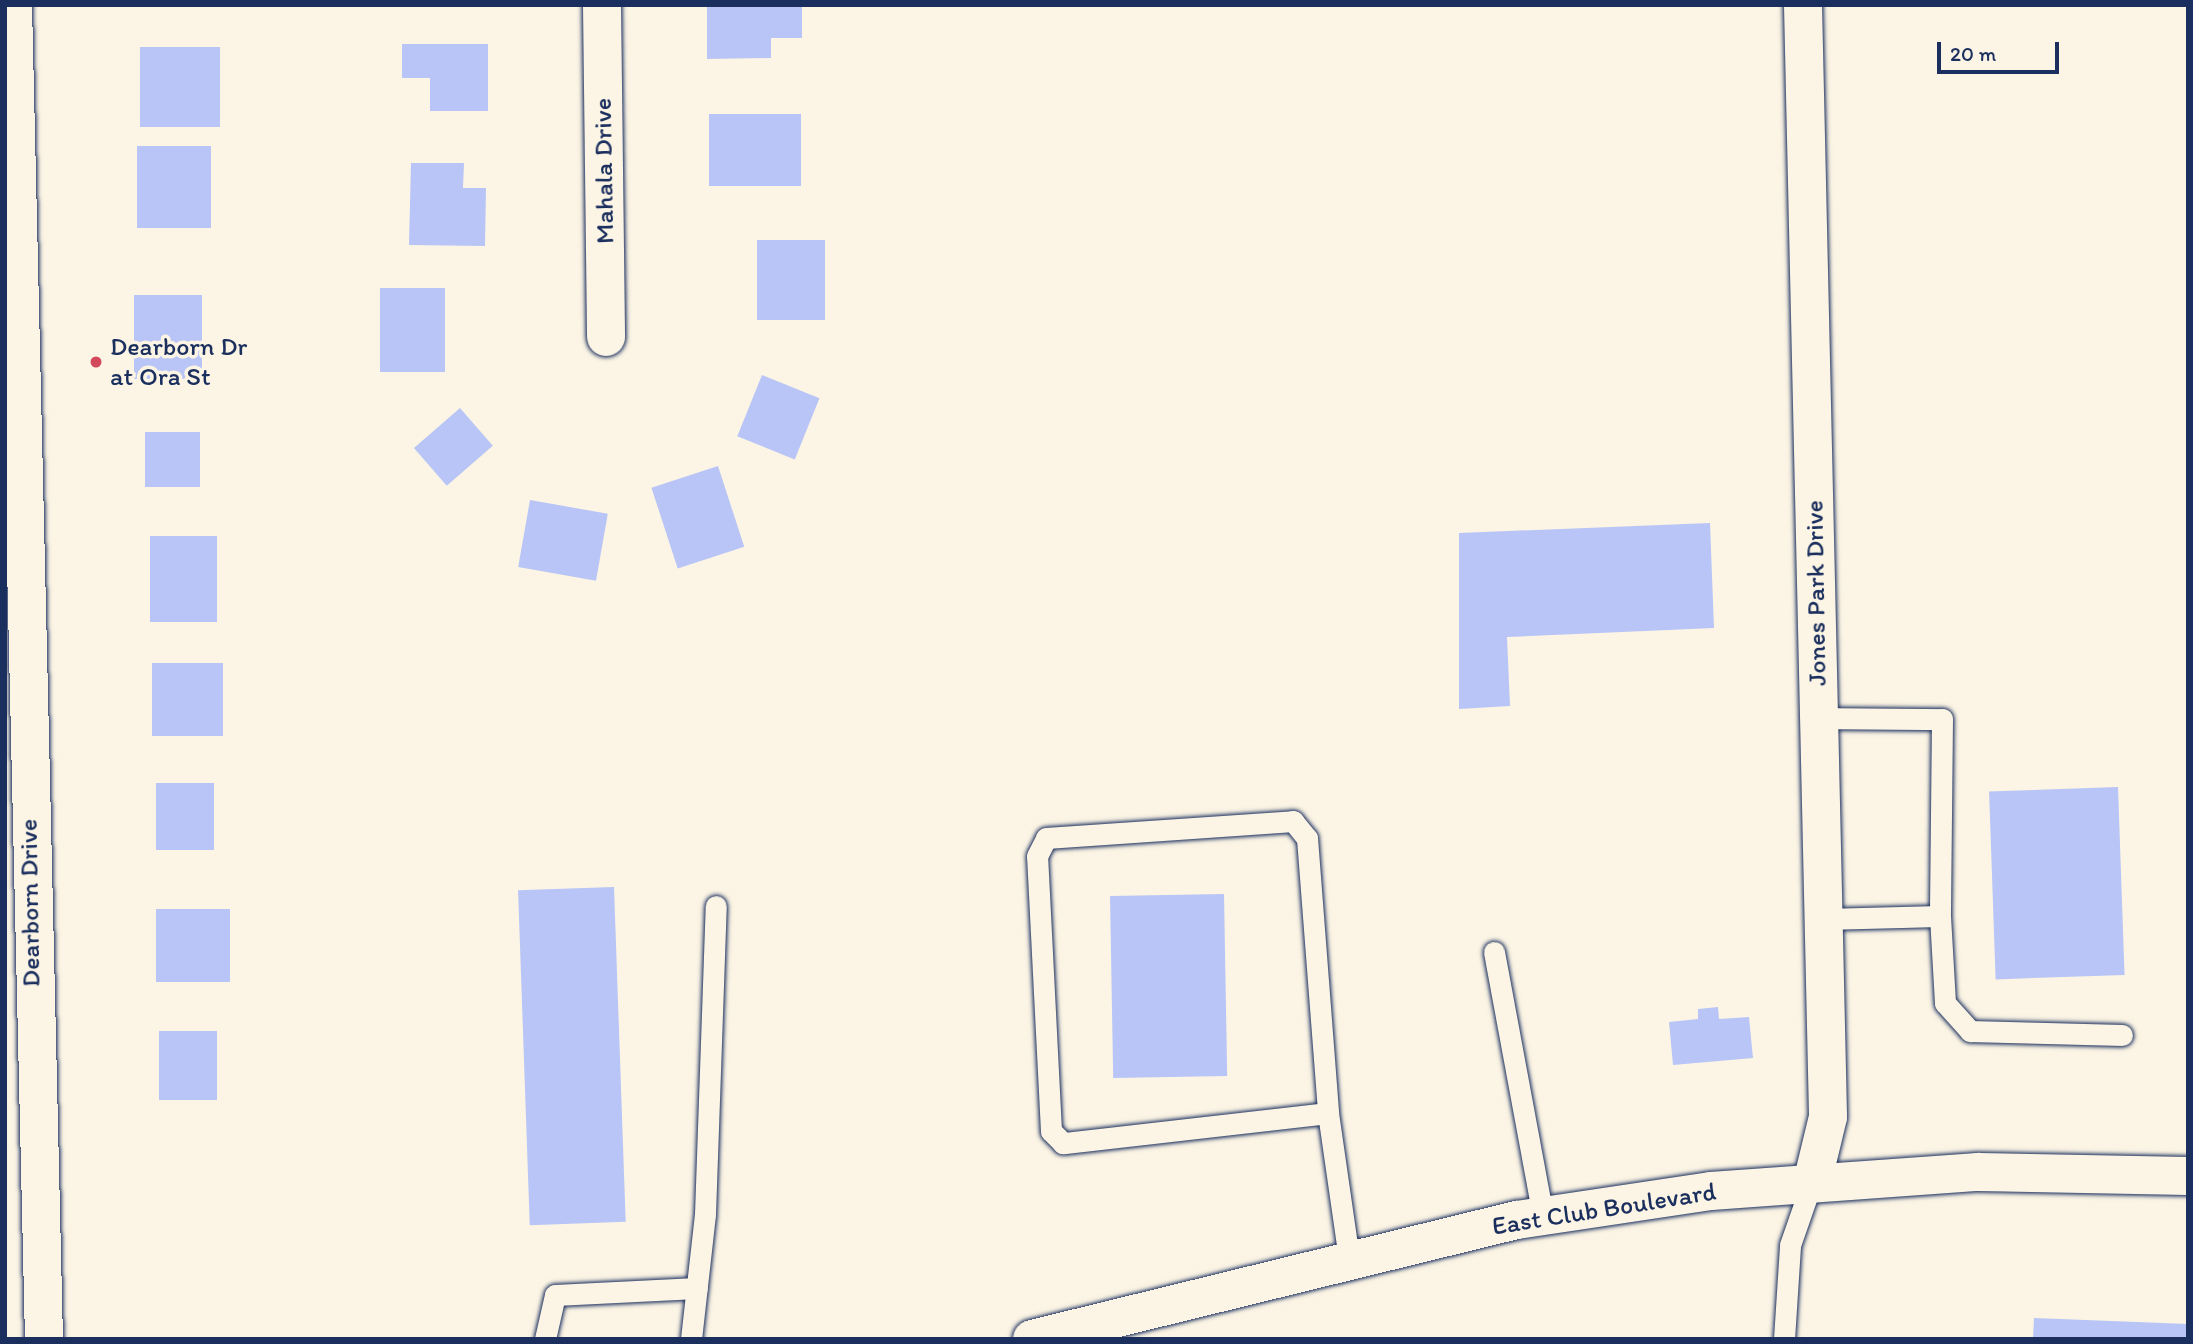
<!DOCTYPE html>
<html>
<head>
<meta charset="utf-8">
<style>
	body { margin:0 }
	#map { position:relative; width:2193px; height:1344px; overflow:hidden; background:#fcf5e5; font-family:Itim,sans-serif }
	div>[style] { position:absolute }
	.building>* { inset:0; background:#b8c5f6; transform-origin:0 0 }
	.roads { filter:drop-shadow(0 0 2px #1b2f5e) drop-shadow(0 0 2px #1b2f5e) }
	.service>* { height:21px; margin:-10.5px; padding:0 10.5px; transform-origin:10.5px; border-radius:10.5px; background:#fcf5e5 }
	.minor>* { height:38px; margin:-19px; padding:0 19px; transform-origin:19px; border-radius:19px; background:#fcf5e5 }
	.tertiary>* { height:38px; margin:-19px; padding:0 19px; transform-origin:19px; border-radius:19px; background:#fcf5e5 }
	.dots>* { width:19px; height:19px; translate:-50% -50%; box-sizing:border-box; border:4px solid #fcf5e5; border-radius:50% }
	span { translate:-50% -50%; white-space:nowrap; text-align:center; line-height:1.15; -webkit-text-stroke:7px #fcf5e5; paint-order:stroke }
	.street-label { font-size:26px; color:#1b2f5e }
	.poi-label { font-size:26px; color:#1b2f5e }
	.left { translate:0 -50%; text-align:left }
	.frame { position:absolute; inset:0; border:7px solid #1b2f5e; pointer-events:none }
	.scale { position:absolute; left:1937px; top:42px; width:122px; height:32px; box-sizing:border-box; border:4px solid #1b2f5e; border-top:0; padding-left:9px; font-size:21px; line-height:24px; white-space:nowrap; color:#1b2f5e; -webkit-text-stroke:5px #fcf5e5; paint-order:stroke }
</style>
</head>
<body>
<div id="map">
	<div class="building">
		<i style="clip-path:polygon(707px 5px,802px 5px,802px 38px,771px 38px,771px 58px,707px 59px)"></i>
		<i style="clip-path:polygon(402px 44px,488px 44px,488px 111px,430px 111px,430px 78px,402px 78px)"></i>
		<i style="left:140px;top:47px;width:80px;height:80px"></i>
		<i style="left:709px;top:114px;width:92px;height:72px"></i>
		<i style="left:137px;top:146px;width:74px;height:82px"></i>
		<i style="clip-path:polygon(411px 163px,464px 163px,463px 188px,486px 188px,485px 246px,409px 245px)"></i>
		<i style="left:757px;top:240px;width:68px;height:80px"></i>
		<i style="left:380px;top:288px;width:65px;height:84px"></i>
		<i style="left:134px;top:295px;width:68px;height:84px"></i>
		<i style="left:762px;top:375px;width:62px;height:66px;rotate:22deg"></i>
		<i style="left:460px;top:408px;width:50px;height:61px;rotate:49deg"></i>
		<i style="left:145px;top:432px;width:55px;height:55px"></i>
		<i style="left:718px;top:466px;width:85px;height:70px;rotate:72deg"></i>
		<i style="left:530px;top:500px;width:79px;height:68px;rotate:10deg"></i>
		<i style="clip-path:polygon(1710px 523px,1714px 628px,1507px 637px,1510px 706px,1459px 709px,1459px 533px)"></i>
		<i style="left:150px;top:536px;width:67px;height:86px"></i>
		<i style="left:152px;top:663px;width:71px;height:73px"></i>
		<i style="left:156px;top:783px;width:58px;height:67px"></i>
		<i style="left:2118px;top:787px;width:188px;height:129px;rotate:88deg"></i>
		<i style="left:614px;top:887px;width:335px;height:96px;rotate:88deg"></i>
		<i style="left:1224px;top:894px;width:182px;height:114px;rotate:89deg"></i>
		<i style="left:156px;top:909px;width:74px;height:73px"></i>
		<i style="clip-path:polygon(1718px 1007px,1719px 1019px,1749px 1017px,1753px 1058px,1673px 1065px,1669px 1022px,1698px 1019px,1698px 1009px)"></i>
		<i style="left:159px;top:1031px;width:58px;height:69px"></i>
		<i style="clip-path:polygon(2034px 1318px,2188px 1324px,2188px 1339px,2033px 1339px)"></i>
	</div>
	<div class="roads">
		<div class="service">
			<i style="left:1819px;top:718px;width:123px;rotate:0.5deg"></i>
			<i style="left:1942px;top:719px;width:197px;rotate:90.6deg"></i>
			<i style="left:1824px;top:919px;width:116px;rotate:-1.5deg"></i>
			<i style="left:1940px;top:916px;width:87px;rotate:86.7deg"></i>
			<i style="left:1945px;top:1003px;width:38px;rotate:48deg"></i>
			<i style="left:1970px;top:1031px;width:152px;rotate:1.5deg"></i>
			<i style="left:1494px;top:952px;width:269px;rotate:79.5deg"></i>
			<i style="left:1328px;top:1113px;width:267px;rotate:173.5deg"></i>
			<i style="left:1063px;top:1143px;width:17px;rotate:-135deg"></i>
			<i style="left:1051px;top:1131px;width:275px;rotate:-92.9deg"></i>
			<i style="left:1037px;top:856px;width:20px;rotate:-63deg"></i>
			<i style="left:1046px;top:838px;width:248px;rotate:-3.9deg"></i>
			<i style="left:1293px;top:821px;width:22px;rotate:51deg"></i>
			<i style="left:1307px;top:838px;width:276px;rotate:85.6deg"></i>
			<i style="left:1328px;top:1113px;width:147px;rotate:81.8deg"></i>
			<i style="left:545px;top:1339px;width:45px;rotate:-77.2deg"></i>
			<i style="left:555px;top:1295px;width:142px;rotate:-2.8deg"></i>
			<i style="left:691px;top:1339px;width:126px;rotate:-83.6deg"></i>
			<i style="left:705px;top:1214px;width:308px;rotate:-88deg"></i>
			<i style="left:1784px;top:1339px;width:94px;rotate:-86.3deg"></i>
			<i style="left:1790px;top:1245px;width:70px;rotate:-70.8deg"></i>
		</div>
		<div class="minor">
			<i style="left:602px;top:5px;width:332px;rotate:89.3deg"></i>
			<i style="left:1803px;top:5px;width:1112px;rotate:88.71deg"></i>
			<i style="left:1828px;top:1117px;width:64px;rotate:103.6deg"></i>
		</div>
		<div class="tertiary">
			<i style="left:13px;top:5px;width:1334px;rotate:88.67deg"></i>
			<i style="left:1032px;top:1339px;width:499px;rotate:-13.8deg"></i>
			<i style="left:1517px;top:1220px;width:196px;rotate:-8.5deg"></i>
			<i style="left:1711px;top:1191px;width:268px;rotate:-4.1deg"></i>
			<i style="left:1978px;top:1172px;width:210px;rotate:1.1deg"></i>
		</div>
	</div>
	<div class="dots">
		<i style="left:96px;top:362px;background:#d1495b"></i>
	</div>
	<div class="street-label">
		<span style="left:604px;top:171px;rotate:-91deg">Mahala Drive</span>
		<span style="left:1816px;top:593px;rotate:-91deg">Jones Park Drive</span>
		<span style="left:30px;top:903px;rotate:-91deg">Dearborn Drive</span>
		<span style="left:1604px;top:1209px;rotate:-9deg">East Club Boulevard</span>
	</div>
	<div class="poi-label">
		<span class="left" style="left:110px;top:362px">Dearborn Dr<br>at Ora St</span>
	</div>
	<div class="frame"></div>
	<div class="scale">20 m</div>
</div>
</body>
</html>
